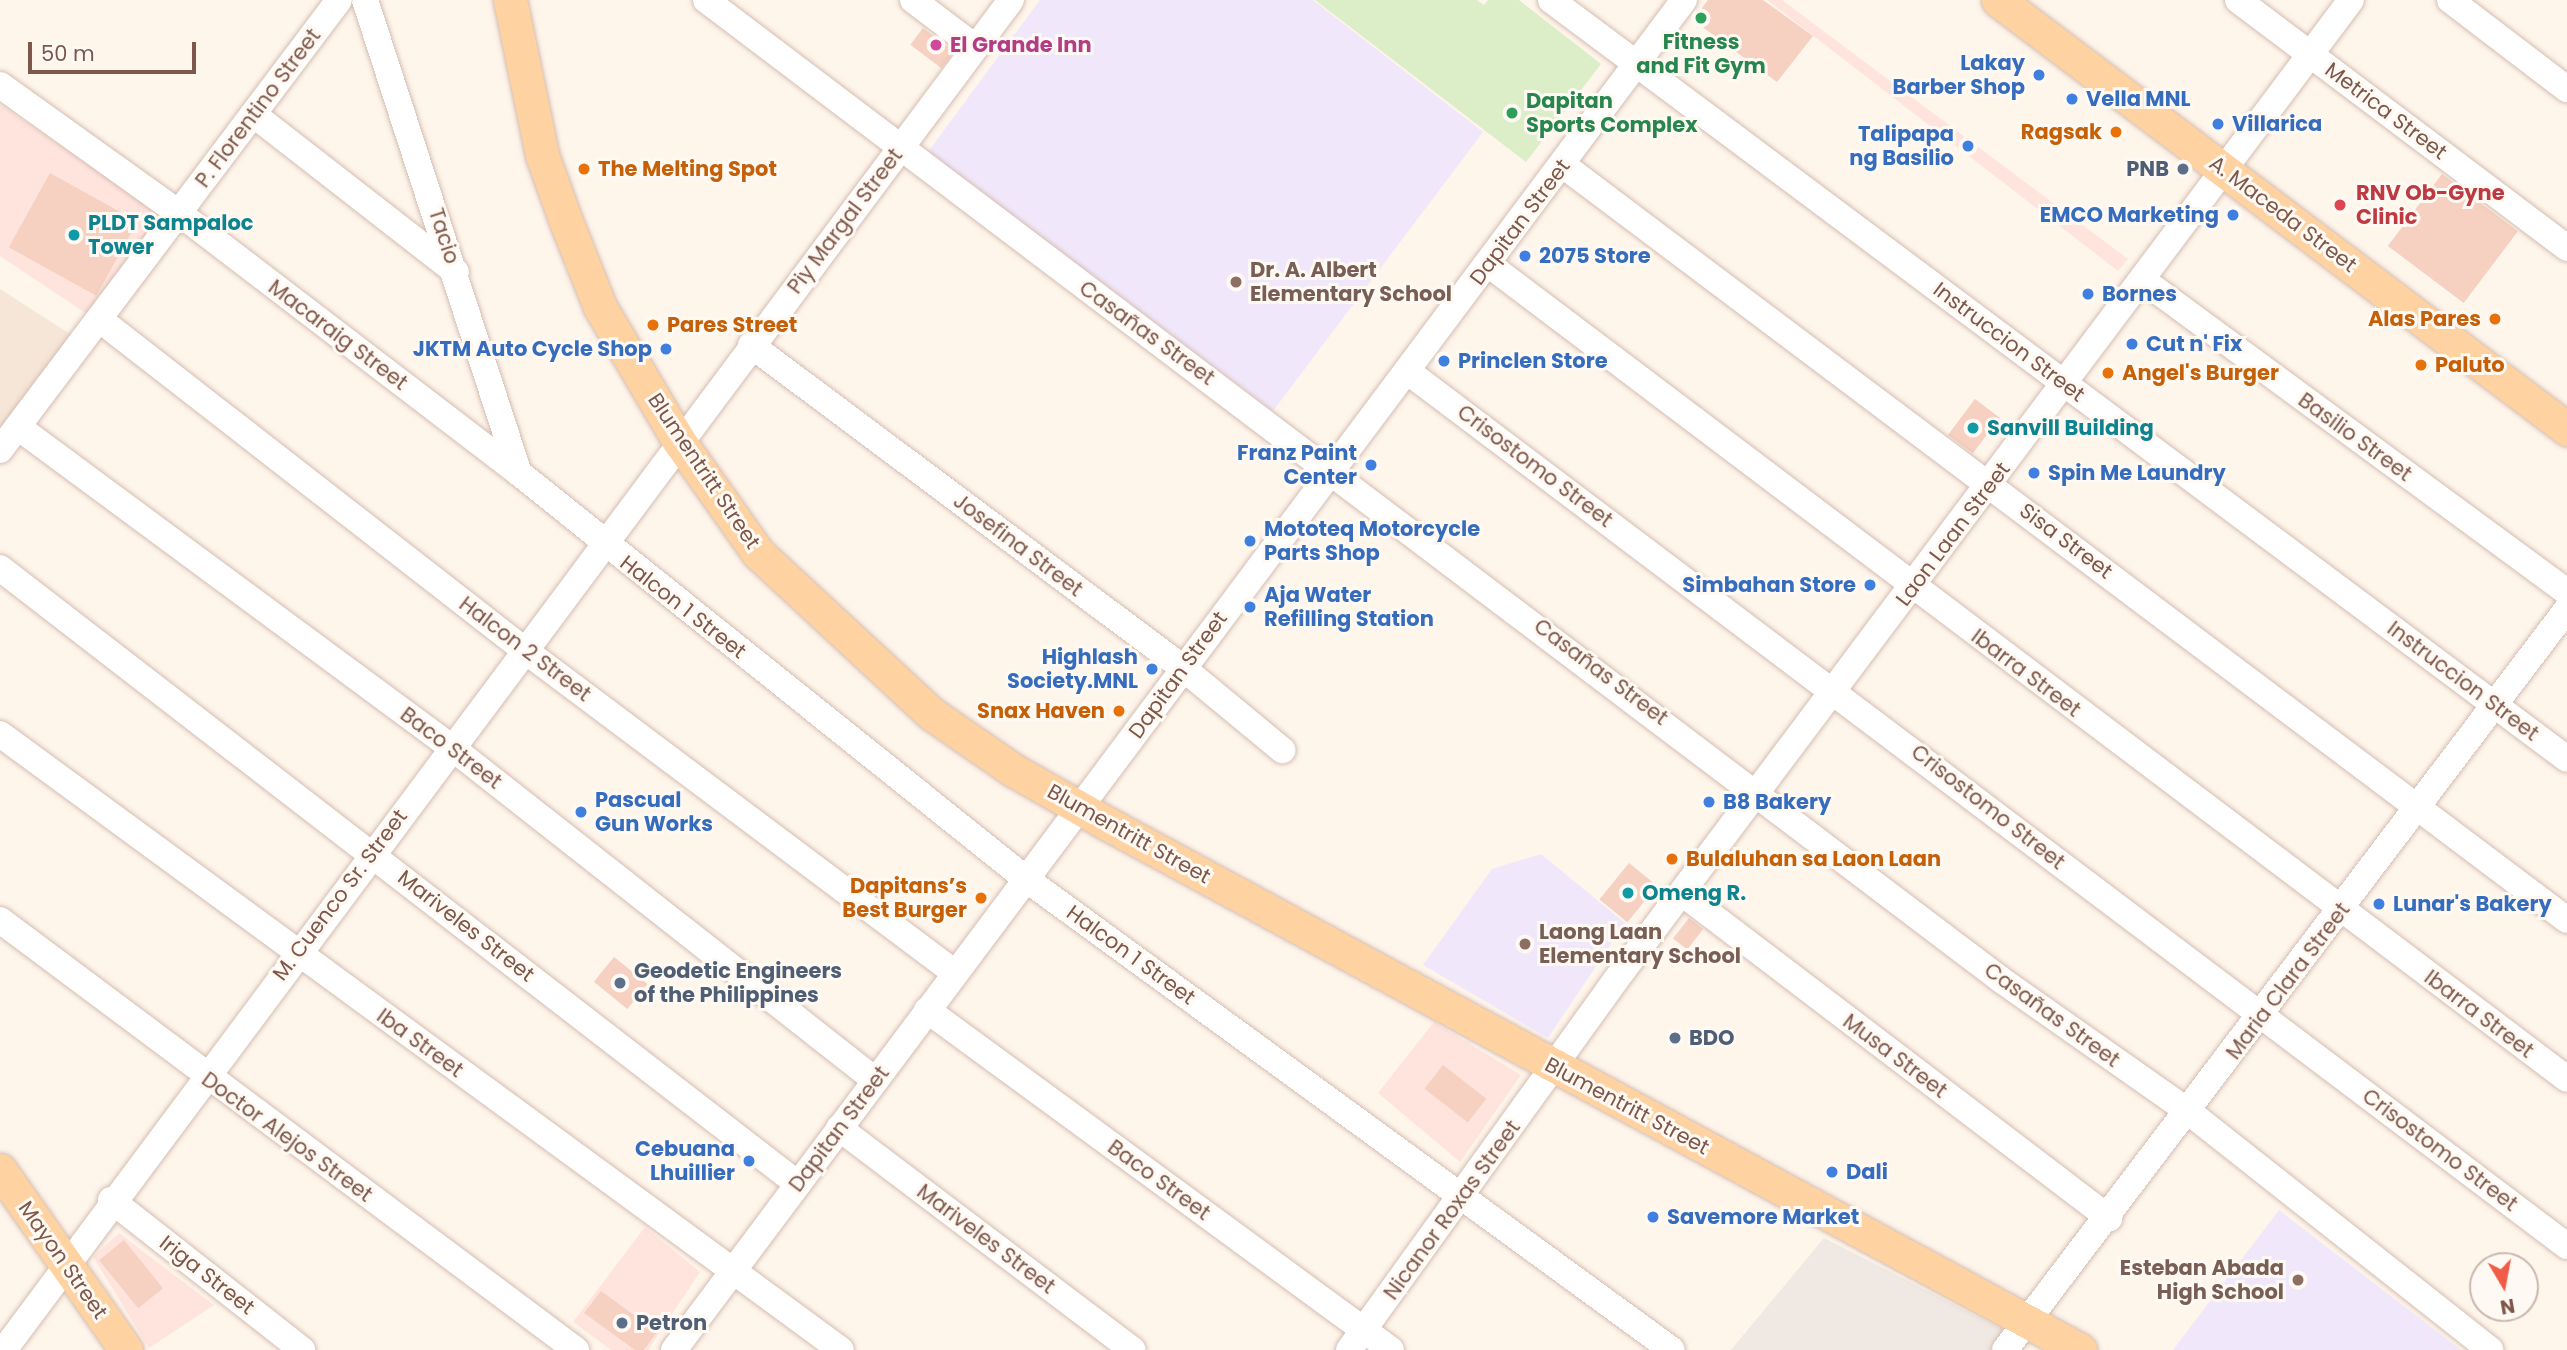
<!DOCTYPE html>
<html>
<head>
<meta charset="utf-8">
<style>
	body { margin:0 }
	#map { position:relative; width:2567px; height:1350px; overflow:hidden; background:#fef5eb; font-family:Poppins,sans-serif }
	div>[style] { position:absolute }
	.residential>* { inset:0; background:#f6e6d8 }
	.commercial>* { inset:0; background:#ffe4de }
	.industrial>* { inset:0; background:#f0e8e3 }
	.education>* { inset:0; background:#f1e7fb }
	.green>* { inset:0; background:#dbeec7 }
	.building>* { inset:0; background:#f6d0c0; transform-origin:0 0 }
	.roads { filter:drop-shadow(0 0 2px #d5bdb1) drop-shadow(0 0 2px #d5bdb1) }
	.minor>* { height:26px; margin:-13px; padding:0 13px; transform-origin:13px; border-radius:13px; background:#fff }
	.major>* { height:33px; margin:-16.5px; padding:0 16.5px; transform-origin:16.5px; border-radius:16.5px; background:#ffd2a1 }
	.dots>* { width:19px; height:19px; translate:-50% -50%; box-sizing:border-box; border:4px solid #fff9f3; border-radius:50% }
	span { translate:-50% -50%; white-space:nowrap; text-align:center; line-height:1.15; -webkit-text-stroke:6px #fff9f3; paint-order:stroke }
	.leisure-label { font-size:21px; color:#27864d; font-weight:700 }
	.left { translate:0 -50%; text-align:left }
	.hotel-label { font-size:21px; color:#b23c85; font-weight:700 }
	.shop-label { font-size:21px; color:#366cbe; font-weight:700 }
	.right { translate:-100% -50%; text-align:right }
	.street-label { font-size:21px; color:#7d574a }
	.food-label { font-size:21px; color:#c56008; font-weight:700 }
	.service-label { font-size:21px; color:#4e5e75; font-weight:700 }
	.health-label { font-size:21px; color:#be3a42; font-weight:700 }
	.culture-label { font-size:21px; color:#0d838f; font-weight:700 }
	.education-label { font-size:21px; color:#785e54; font-weight:700 }
	.north { position:absolute; left:2469px; top:1252px; width:70px; height:70px; box-sizing:border-box; background:#fff9f3; border:2px solid #cbb8af; border-radius:50%; rotate:170deg; font-size:19px; font-weight:700; line-height:28px; text-align:center; color:#7d574a }
	.north::after { content:''; display:block; margin:auto; width:24px; height:32px; background:#f05c48; clip-path:polygon(50% 0,100% 100%,50% 72%,0 100%) }
	.scale { position:absolute; left:28px; top:42px; width:168px; height:32px; box-sizing:border-box; border:4px solid #7d574a; border-top:0; padding-left:9px; font-size:21px; line-height:24px; white-space:nowrap; color:#7d574a; -webkit-text-stroke:5px #fff9f3; paint-order:stroke }
</style>
</head>
<body>
<div id="map">
	<div class="residential">
		<i style="clip-path:polygon(0 289px,81px 341px,0 442px)"></i>
	</div>
	<div class="commercial">
		<i style="clip-path:polygon(1767px 0,1782px 0,2128px 259px,2118px 271px)"></i>
		<i style="clip-path:polygon(0 105px,168px 218px,90px 316px,0 256px)"></i>
		<i style="clip-path:polygon(1434px 1022px,1521px 1075px,1460px 1162px,1378px 1093px)"></i>
		<i style="clip-path:polygon(645px 1227px,700px 1272px,648px 1350px,611px 1350px,573px 1322px)"></i>
		<i style="clip-path:polygon(119px 1233px,214px 1305px,149px 1348px,93px 1257px)"></i>
	</div>
	<div class="industrial">
		<i style="clip-path:polygon(1824px 1238px,2006px 1331px,1992px 1350px,1731px 1350px)"></i>
	</div>
	<div class="education">
		<i style="clip-path:polygon(1040px 0,1313px 0,1483px 132px,1273px 411px,928px 152px)"></i>
		<i style="clip-path:polygon(1541px 854px,1625px 923px,1548px 1038px,1423px 965px,1492px 869px)"></i>
		<i style="clip-path:polygon(2279px 1210px,2461px 1350px,2173px 1350px)"></i>
	</div>
	<div class="green">
		<i style="clip-path:polygon(1315px 0,1477px 0,1484px 5px,1488px 0,1519px 0,1601px 64px,1526px 162px)"></i>
	</div>
	<div class="building">
		<i style="clip-path:polygon(1708px 0,1763px 0,1813px 36px,1777px 82px,1693px 20px)"></i>
		<i style="left:923px;top:28px;width:39px;height:21px;rotate:37deg"></i>
		<i style="left:50px;top:173px;width:100px;height:85px;rotate:29deg"></i>
		<i style="left:2442px;top:174px;width:95px;height:90px;rotate:37deg"></i>
		<i style="left:1975px;top:399px;width:31px;height:45px;rotate:37deg"></i>
		<i style="left:1629px;top:863px;width:36px;height:47px;rotate:39deg"></i>
		<i style="left:1689px;top:918px;width:18px;height:26px;rotate:38deg"></i>
		<i style="left:614px;top:957px;width:43px;height:32px;rotate:39deg"></i>
		<i style="left:1443px;top:1065px;width:55px;height:30px;rotate:38deg"></i>
		<i style="left:124px;top:1240px;width:62px;height:32px;rotate:51deg"></i>
		<i style="clip-path:polygon(601px 1291px,657px 1332px,644px 1350px,635px 1350px,584px 1313px)"></i>
	</div>
	<div class="roads">
		<div class="minor">
			<i style="left:365px;top:0;width:497px;rotate:72deg"></i>
			<i style="left:706px;top:0;width:1623px;rotate:37.11deg"></i>
			<i style="left:2000px;top:979px;width:231px;rotate:35.1deg"></i>
			<i style="left:2189px;top:1112px;width:384px;rotate:38.3deg"></i>
			<i style="left:913px;top:0;width:78px;rotate:37.2deg"></i>
			<i style="left:1551px;top:0;width:1268px;rotate:36.76deg"></i>
			<i style="left:2238px;top:0;width:412px;rotate:37deg"></i>
			<i style="left:2450px;top:0;width:147px;rotate:37.3deg"></i>
			<i style="left:0;top:85px;width:220px;rotate:35.6deg"></i>
			<i style="left:179px;top:213px;width:428px;rotate:37.4deg"></i>
			<i style="left:519px;top:473px;width:650px;rotate:38.69deg"></i>
			<i style="left:1026px;top:879px;width:799px;rotate:36.1deg"></i>
			<i style="left:253px;top:114px;width:257px;rotate:37.9deg"></i>
			<i style="left:1563px;top:165px;width:1256px;rotate:36.94deg"></i>
			<i style="left:1488px;top:264px;width:1352px;rotate:37.06deg"></i>
			<i style="left:2144px;top:281px;width:525px;rotate:36.32deg"></i>
			<i style="left:99px;top:319px;width:537px;rotate:37.89deg"></i>
			<i style="left:523px;top:649px;width:540px;rotate:36.87deg"></i>
			<i style="left:751px;top:345px;width:539px;rotate:36.78deg"></i>
			<i style="left:1183px;top:668px;width:129px;rotate:39.6deg"></i>
			<i style="left:1407px;top:371px;width:1453px;rotate:37.03deg"></i>
			<i style="left:18px;top:427px;width:538px;rotate:36.47deg"></i>
			<i style="left:451px;top:747px;width:539px;rotate:38.15deg"></i>
			<i style="left:0;top:450px;width:563px;rotate:-53.01deg"></i>
			<i style="left:0;top:568px;width:1008px;rotate:37.67deg"></i>
			<i style="left:0;top:734px;width:1042px;rotate:36.22deg"></i>
			<i style="left:1682px;top:893px;width:537px;rotate:37.28deg"></i>
			<i style="left:0;top:920px;width:719px;rotate:36.74deg"></i>
			<i style="left:927px;top:1010px;width:575px;rotate:36.23deg"></i>
			<i style="left:839px;top:1128px;width:368px;rotate:37.1deg"></i>
			<i style="left:111px;top:1200px;width:243px;rotate:38.1deg"></i>
			<i style="left:4px;top:1350px;width:1684px;rotate:-53.28deg"></i>
			<i style="left:674px;top:1350px;width:1686px;rotate:-53.2deg"></i>
			<i style="left:1349px;top:1350px;width:455px;rotate:-54.2deg"></i>
			<i style="left:1615px;top:981px;width:1226px;rotate:-53.12deg"></i>
			<i style="left:2005px;top:1350px;width:930px;rotate:-52.82deg"></i>
		</div>
		<div class="major">
			<i style="left:510px;top:0;width:158px;rotate:78.3deg"></i>
			<i style="left:542px;top:155px;width:68px;rotate:70.2deg"></i>
			<i style="left:565px;top:219px;width:95px;rotate:68.3deg"></i>
			<i style="left:600px;top:307px;width:156px;rotate:59.5deg"></i>
			<i style="left:679px;top:441px;width:137px;rotate:54.8deg"></i>
			<i style="left:758px;top:553px;width:237px;rotate:42.8deg"></i>
			<i style="left:932px;top:714px;width:98px;rotate:34.7deg"></i>
			<i style="left:1013px;top:770px;width:112px;rotate:29.6deg"></i>
			<i style="left:1110px;top:825px;width:1103px;rotate:28.42deg"></i>
			<i style="left:1998px;top:0;width:713px;rotate:37.01deg"></i>
			<i style="left:0;top:1170px;width:220px;rotate:55deg"></i>
		</div>
	</div>
	<div class="dots">
		<i style="left:1701px;top:18px;background:#2e9e5b"></i>
		<i style="left:936px;top:45px;background:#d1479c"></i>
		<i style="left:2039px;top:75px;background:#3f7fe0"></i>
		<i style="left:2072px;top:99px;background:#3f7fe0"></i>
		<i style="left:1512px;top:113px;background:#2e9e5b"></i>
		<i style="left:2218px;top:124px;background:#3f7fe0"></i>
		<i style="left:2116px;top:132px;background:#e8710a"></i>
		<i style="left:1968px;top:146px;background:#3f7fe0"></i>
		<i style="left:584px;top:169px;background:#e8710a"></i>
		<i style="left:2183px;top:169px;background:#5c6f8a"></i>
		<i style="left:2340px;top:205px;background:#e0444e"></i>
		<i style="left:2233px;top:215px;background:#3f7fe0"></i>
		<i style="left:74px;top:235px;background:#0f9aa8"></i>
		<i style="left:1525px;top:256px;background:#3f7fe0"></i>
		<i style="left:1236px;top:282px;background:#8d6e63"></i>
		<i style="left:2088px;top:294px;background:#3f7fe0"></i>
		<i style="left:2495px;top:319px;background:#e8710a"></i>
		<i style="left:653px;top:325px;background:#e8710a"></i>
		<i style="left:2132px;top:344px;background:#3f7fe0"></i>
		<i style="left:666px;top:349px;background:#3f7fe0"></i>
		<i style="left:1444px;top:361px;background:#3f7fe0"></i>
		<i style="left:2421px;top:365px;background:#e8710a"></i>
		<i style="left:2108px;top:373px;background:#e8710a"></i>
		<i style="left:1973px;top:428px;background:#0f9aa8"></i>
		<i style="left:1371px;top:465px;background:#3f7fe0"></i>
		<i style="left:2034px;top:473px;background:#3f7fe0"></i>
		<i style="left:1250px;top:541px;background:#3f7fe0"></i>
		<i style="left:1870px;top:585px;background:#3f7fe0"></i>
		<i style="left:1250px;top:607px;background:#3f7fe0"></i>
		<i style="left:1152px;top:669px;background:#3f7fe0"></i>
		<i style="left:1119px;top:711px;background:#e8710a"></i>
		<i style="left:1709px;top:802px;background:#3f7fe0"></i>
		<i style="left:581px;top:812px;background:#3f7fe0"></i>
		<i style="left:1672px;top:859px;background:#e8710a"></i>
		<i style="left:1628px;top:893px;background:#0f9aa8"></i>
		<i style="left:981px;top:898px;background:#e8710a"></i>
		<i style="left:2379px;top:904px;background:#3f7fe0"></i>
		<i style="left:1525px;top:944px;background:#8d6e63"></i>
		<i style="left:620px;top:983px;background:#5c6f8a"></i>
		<i style="left:1675px;top:1038px;background:#5c6f8a"></i>
		<i style="left:749px;top:1161px;background:#3f7fe0"></i>
		<i style="left:1832px;top:1172px;background:#3f7fe0"></i>
		<i style="left:1653px;top:1217px;background:#3f7fe0"></i>
		<i style="left:2298px;top:1280px;background:#8d6e63"></i>
		<i style="left:622px;top:1323px;background:#5c6f8a"></i>
	</div>
	<div class="leisure-label">
		<span style="left:1701px;top:54px">Fitness<br>and Fit Gym</span>
		<span class="left" style="left:1526px;top:113px">Dapitan<br>Sports Complex</span>
	</div>
	<div class="hotel-label">
		<span class="left" style="left:950px;top:45px">El Grande Inn</span>
	</div>
	<div class="shop-label">
		<span class="right" style="left:2025px;top:75px">Lakay<br>Barber Shop</span>
		<span class="left" style="left:2086px;top:99px">Vella MNL</span>
		<span class="left" style="left:2232px;top:124px">Villarica</span>
		<span class="right" style="left:1954px;top:146px">Talipapa<br>ng Basilio</span>
		<span class="right" style="left:2219px;top:215px">EMCO Marketing</span>
		<span class="left" style="left:1539px;top:256px">2075 Store</span>
		<span class="left" style="left:2102px;top:294px">Bornes</span>
		<span class="left" style="left:2146px;top:344px">Cut n' Fix</span>
		<span class="right" style="left:652px;top:349px">JKTM Auto Cycle Shop</span>
		<span class="left" style="left:1458px;top:361px">Princlen Store</span>
		<span class="right" style="left:1357px;top:465px">Franz Paint<br>Center</span>
		<span class="left" style="left:2048px;top:473px">Spin Me Laundry</span>
		<span class="left" style="left:1264px;top:541px">Mototeq Motorcycle<br>Parts Shop</span>
		<span class="right" style="left:1856px;top:585px">Simbahan Store</span>
		<span class="left" style="left:1264px;top:607px">Aja Water<br>Refilling Station</span>
		<span class="right" style="left:1138px;top:669px">Highlash<br>Society.MNL</span>
		<span class="left" style="left:595px;top:812px">Pascual<br>Gun Works</span>
		<span class="left" style="left:1723px;top:802px">B8 Bakery</span>
		<span class="left" style="left:2393px;top:904px">Lunar's Bakery</span>
		<span class="right" style="left:735px;top:1161px">Cebuana<br>Lhuillier</span>
		<span class="left" style="left:1846px;top:1172px">Dali</span>
		<span class="left" style="left:1667px;top:1217px">Savemore Market</span>
	</div>
	<div class="street-label">
		<span style="left:258px;top:108px;rotate:-53deg">P. Florentino Street</span>
		<span style="left:2386px;top:111px;rotate:37deg">Metrica Street</span>
		<span style="left:2283px;top:214px;rotate:37deg">A. Maceda Street</span>
		<span style="left:845px;top:221px;rotate:-53deg">Piy Margal Street</span>
		<span style="left:1520px;top:222px;rotate:-53deg">Dapitan Street</span>
		<span style="left:444px;top:236px;rotate:72deg">Tacio</span>
		<span style="left:1147px;top:333px;rotate:36deg">Casañas Street</span>
		<span style="left:338px;top:335px;rotate:37deg">Macaraig Street</span>
		<span style="left:2009px;top:342px;rotate:37deg">Instruccion Street</span>
		<span style="left:2355px;top:437px;rotate:36deg">Basilio Street</span>
		<span style="left:1535px;top:466px;rotate:37deg">Crisostomo Street</span>
		<span style="left:704px;top:471px;rotate:56deg">Blumentritt Street</span>
		<span style="left:1953px;top:534px;rotate:-53deg">Laon Laan Street</span>
		<span style="left:2066px;top:541px;rotate:37deg">Sisa Street</span>
		<span style="left:1018px;top:545px;rotate:37deg">Josefina Street</span>
		<span style="left:683px;top:607px;rotate:38deg">Halcon 1 Street</span>
		<span style="left:525px;top:649px;rotate:37deg">Halcon 2 Street</span>
		<span style="left:1601px;top:672px;rotate:37deg">Casañas Street</span>
		<span style="left:2026px;top:673px;rotate:37deg">Ibarra Street</span>
		<span style="left:1178px;top:675px;rotate:-54deg">Dapitan Street</span>
		<span style="left:2463px;top:681px;rotate:37deg">Instruccion Street</span>
		<span style="left:451px;top:748px;rotate:37deg">Baco Street</span>
		<span style="left:1988px;top:807px;rotate:38deg">Crisostomo Street</span>
		<span style="left:1129px;top:834px;rotate:29deg">Blumentritt Street</span>
		<span style="left:340px;top:895px;rotate:-53deg">M. Cuenco Sr. Street</span>
		<span style="left:466px;top:926px;rotate:38deg">Mariveles Street</span>
		<span style="left:1131px;top:955px;rotate:36deg">Halcon 1 Street</span>
		<span style="left:2288px;top:981px;rotate:-53deg">Maria Clara Street</span>
		<span style="left:2479px;top:1014px;rotate:37deg">Ibarra Street</span>
		<span style="left:2052px;top:1015px;rotate:36deg">Casañas Street</span>
		<span style="left:420px;top:1043px;rotate:36deg">Iba Street</span>
		<span style="left:1895px;top:1056px;rotate:37deg">Musa Street</span>
		<span style="left:1627px;top:1106px;rotate:28deg">Blumentritt Street</span>
		<span style="left:839px;top:1129px;rotate:-53deg">Dapitan Street</span>
		<span style="left:287px;top:1137px;rotate:36deg">Doctor Alejos Street</span>
		<span style="left:2440px;top:1150px;rotate:37deg">Crisostomo Street</span>
		<span style="left:1159px;top:1180px;rotate:36deg">Baco Street</span>
		<span style="left:1452px;top:1210px;rotate:-54deg">Nicanor Roxas Street</span>
		<span style="left:986px;top:1239px;rotate:37deg">Mariveles Street</span>
		<span style="left:63px;top:1260px;rotate:55deg">Mayon Street</span>
		<span style="left:207px;top:1275px;rotate:38deg">Iriga Street</span>
	</div>
	<div class="food-label">
		<span class="right" style="left:2102px;top:132px">Ragsak</span>
		<span class="left" style="left:598px;top:169px">The Melting Spot</span>
		<span class="right" style="left:2481px;top:319px">Alas Pares</span>
		<span class="left" style="left:667px;top:325px">Pares Street</span>
		<span class="left" style="left:2435px;top:365px">Paluto</span>
		<span class="left" style="left:2122px;top:373px">Angel's Burger</span>
		<span class="right" style="left:1105px;top:711px">Snax Haven</span>
		<span class="left" style="left:1686px;top:859px">Bulaluhan sa Laon Laan</span>
		<span class="right" style="left:967px;top:898px">Dapitans’s<br>Best Burger</span>
	</div>
	<div class="service-label">
		<span class="right" style="left:2169px;top:169px">PNB</span>
		<span class="left" style="left:634px;top:983px">Geodetic Engineers<br>of the Philippines</span>
		<span class="left" style="left:1689px;top:1038px">BDO</span>
		<span class="left" style="left:636px;top:1323px">Petron</span>
	</div>
	<div class="health-label">
		<span class="left" style="left:2356px;top:205px">RNV Ob-Gyne<br>Clinic</span>
	</div>
	<div class="culture-label">
		<span class="left" style="left:88px;top:235px">PLDT Sampaloc<br>Tower</span>
		<span class="left" style="left:1987px;top:428px">Sanvill Building</span>
		<span class="left" style="left:1642px;top:893px">Omeng R.</span>
	</div>
	<div class="education-label">
		<span class="left" style="left:1250px;top:282px">Dr. A. Albert<br>Elementary School</span>
		<span class="left" style="left:1539px;top:944px">Laong Laan<br>Elementary School</span>
		<span class="right" style="left:2284px;top:1280px">Esteban Abada<br>High School</span>
	</div>
	<div class="north">N</div>
	<div class="scale">50 m</div>
</div>
</body>
</html>
